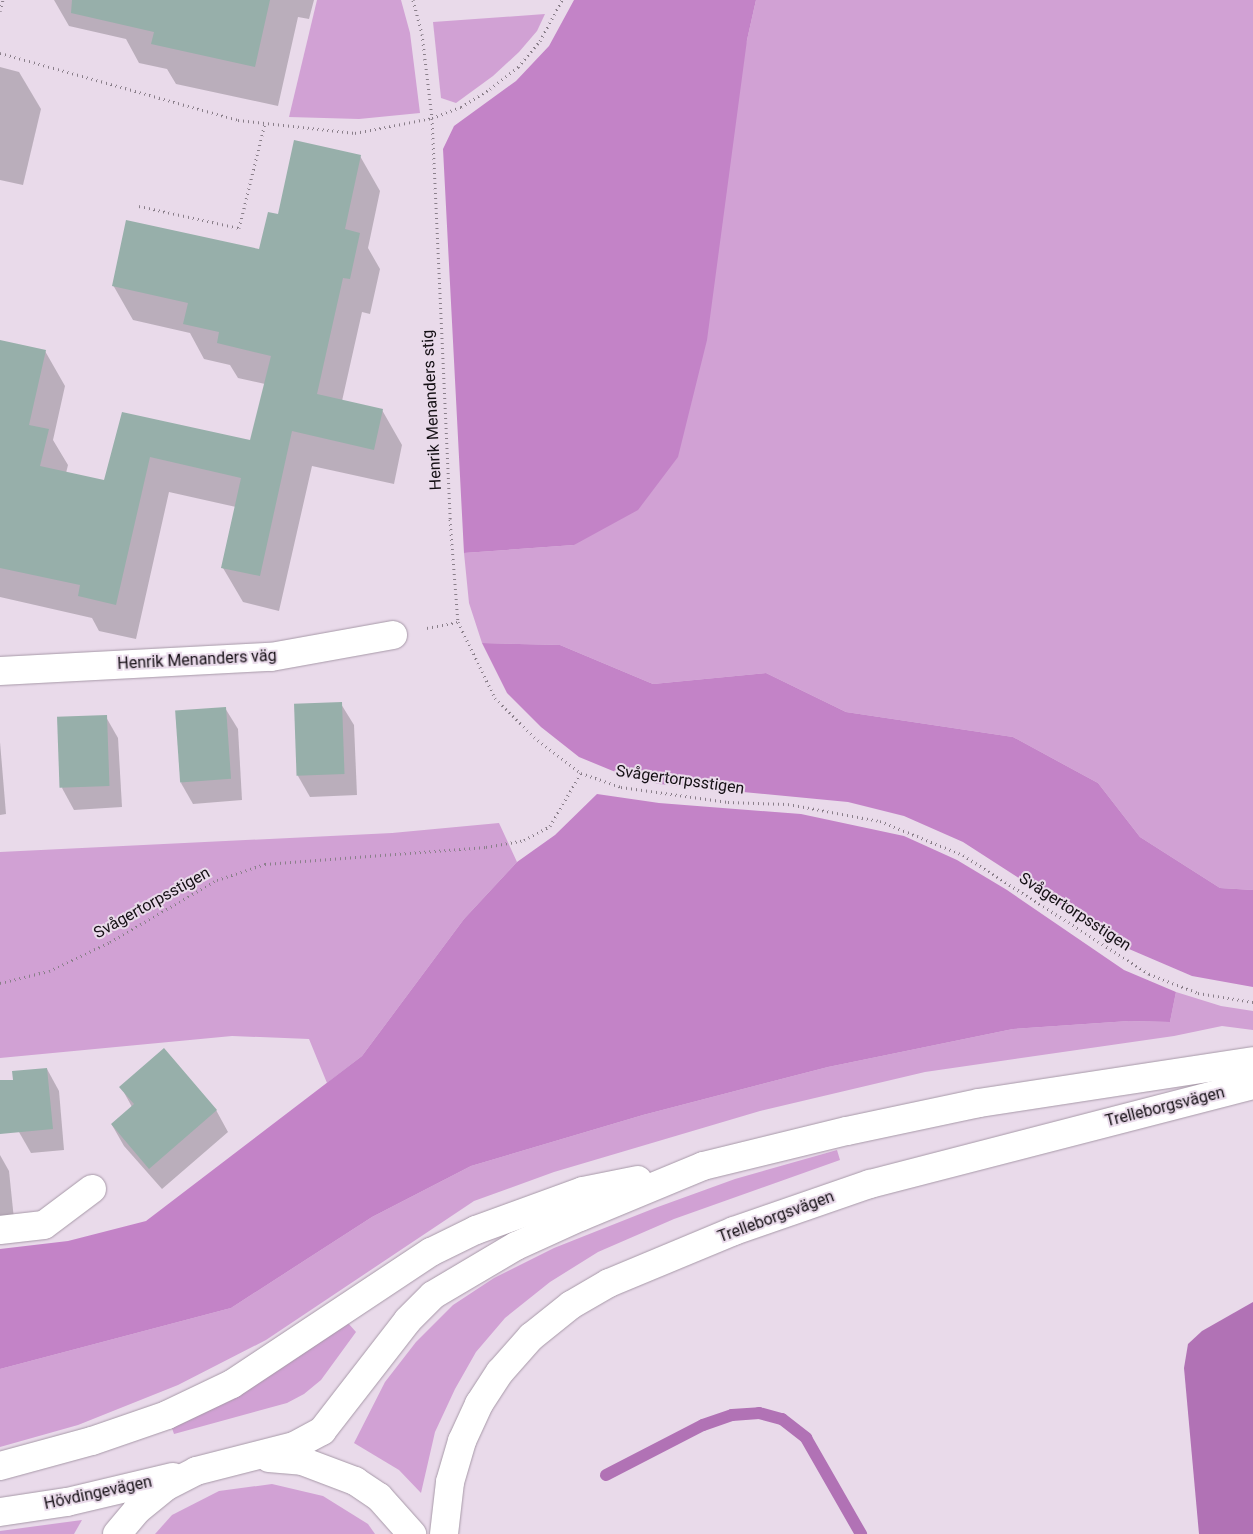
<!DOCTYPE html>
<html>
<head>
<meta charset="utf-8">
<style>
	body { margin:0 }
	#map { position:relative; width:1253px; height:1534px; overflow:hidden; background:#e9daea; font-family:Roboto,sans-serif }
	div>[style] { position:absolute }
	.green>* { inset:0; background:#d1a1d4 }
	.forest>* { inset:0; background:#c383c7 }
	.water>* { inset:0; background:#b172b5 }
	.shadow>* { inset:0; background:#0003 }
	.stream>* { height:12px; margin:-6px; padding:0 6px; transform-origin:6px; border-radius:6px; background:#b172b5 }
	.building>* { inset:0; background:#97afaa; transform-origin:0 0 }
	.path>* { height:3px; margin-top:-1.5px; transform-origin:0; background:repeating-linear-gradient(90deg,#8a7f8a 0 1px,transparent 0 5px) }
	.roads { filter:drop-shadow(0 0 1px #a799a8) drop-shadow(0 0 1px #a799a8) }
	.minor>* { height:28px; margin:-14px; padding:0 14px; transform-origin:14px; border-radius:14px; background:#fff }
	span { translate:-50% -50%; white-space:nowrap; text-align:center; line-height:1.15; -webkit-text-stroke:4px #e9daea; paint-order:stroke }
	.street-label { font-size:16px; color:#140f14 }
</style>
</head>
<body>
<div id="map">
	<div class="green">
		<i style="clip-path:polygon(317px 0,401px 0,410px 33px,420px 113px,359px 119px,289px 117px)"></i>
		<i style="clip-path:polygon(756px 0,1253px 0,1253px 890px,1220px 888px,1140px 837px,1098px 783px,1013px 737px,846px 712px,766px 673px,653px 684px,560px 645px,482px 643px,469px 603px,464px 553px,574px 545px,747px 40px)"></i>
		<i style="clip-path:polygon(545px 14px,537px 31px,519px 52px,493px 76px,456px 103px,441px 98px,433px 22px)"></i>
		<i style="clip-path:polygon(499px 823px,517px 862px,464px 919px,362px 1056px,327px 1083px,309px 1039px,232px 1036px,0 1058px,0 852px,392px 833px)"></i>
		<i style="clip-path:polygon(1176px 992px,1221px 1006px,1253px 1011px,1253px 1030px,1222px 1026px,1174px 1036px,925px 1072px,760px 1111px,554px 1172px,474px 1201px,266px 1340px,178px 1385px,78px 1425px,0 1447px,0 1369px,231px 1308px,372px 1217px,471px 1166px,643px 1115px,828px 1067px,1013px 1029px,1129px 1021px,1170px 1022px)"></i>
		<i style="clip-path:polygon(837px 1150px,840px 1160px,674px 1219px,598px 1252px,550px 1282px,505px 1318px,476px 1352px,455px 1389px,435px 1432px,421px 1493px,399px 1470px,354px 1443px,385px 1382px,416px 1342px,453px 1305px,494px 1278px,554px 1248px,655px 1208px,735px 1179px)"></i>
		<i style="clip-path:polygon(348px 1323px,356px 1332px,321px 1380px,304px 1394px,287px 1403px,174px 1434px,171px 1425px,271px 1375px)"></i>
		<i style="clip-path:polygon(272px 1484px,323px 1496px,368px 1524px,375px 1534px,155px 1534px,172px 1515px,219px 1491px)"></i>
		<i style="clip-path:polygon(82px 1520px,74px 1534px,0 1534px,0 1531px)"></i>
	</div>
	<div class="forest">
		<i style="clip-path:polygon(574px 0,756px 0,747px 40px,707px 340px,678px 457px,638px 510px,574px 545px,464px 553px,443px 149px,454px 126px,516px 81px,549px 46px)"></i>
		<i style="clip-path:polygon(482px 643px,560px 645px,653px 684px,766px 673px,846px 712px,1013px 737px,1098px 783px,1140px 837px,1220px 888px,1253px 890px,1253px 987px,1192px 976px,1129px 949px,963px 842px,904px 816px,848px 802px,659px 784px,613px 771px,579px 757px,541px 727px,507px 693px)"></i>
		<i style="clip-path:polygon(597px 794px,659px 803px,801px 814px,904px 836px,957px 860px,1007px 890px,1124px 970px,1176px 992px,1170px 1022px,1129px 1021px,1013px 1029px,828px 1067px,643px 1115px,471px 1166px,372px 1217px,231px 1308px,0 1369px,0 1249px,68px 1241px,146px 1221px,362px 1056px,464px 919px,517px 862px,555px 835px)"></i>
	</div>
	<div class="water">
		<i style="clip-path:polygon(1253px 1302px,1253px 1534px,1199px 1534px,1184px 1368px,1188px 1344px,1202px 1331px)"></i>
	</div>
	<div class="shadow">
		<i style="clip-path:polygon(54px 0,314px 0,309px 19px,298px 17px,278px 106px,176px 84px,167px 69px,139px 63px,126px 39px,69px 26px)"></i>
		<i style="clip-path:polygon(0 67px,19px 72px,41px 109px,23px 185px,0 180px)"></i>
		<i style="clip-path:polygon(360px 156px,380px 191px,368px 248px,380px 269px,370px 314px,362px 312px,342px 401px,382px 410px,402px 445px,394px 484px,312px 466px,279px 611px,243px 602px,223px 568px,236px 507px,169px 492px,136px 639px,99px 631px,92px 618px,0 597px,0 341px,45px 351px,65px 386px,53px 440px,68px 465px,66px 473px,105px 482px,123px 414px,251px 442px,265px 384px,238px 378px,230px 365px,204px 359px,190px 333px,133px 320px,113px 285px,260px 251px,279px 216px)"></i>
		<i style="clip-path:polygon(341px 704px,354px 725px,357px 795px,310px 797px,298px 776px,295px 706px)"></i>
		<i style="clip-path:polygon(225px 708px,238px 729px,242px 800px,193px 804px,181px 783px)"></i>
		<i style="clip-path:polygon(106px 717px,118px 738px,122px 807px,74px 810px,62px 788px)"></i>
		<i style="clip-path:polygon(0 742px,6px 814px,0 815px)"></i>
		<i style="clip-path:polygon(47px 1069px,59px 1091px,64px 1150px,31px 1153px,19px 1132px)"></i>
		<i style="clip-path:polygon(121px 1087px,216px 1110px,228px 1132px,162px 1189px,124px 1146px,112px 1125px,132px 1107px)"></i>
		<i style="clip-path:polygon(0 1155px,9px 1171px,15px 1229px,0 1231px)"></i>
	</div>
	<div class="stream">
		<i style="left:606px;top:1475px;width:109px;rotate:-27.3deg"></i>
		<i style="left:703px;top:1425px;width:31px;rotate:-19deg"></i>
		<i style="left:732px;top:1415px;width:27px;rotate:-4deg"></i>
		<i style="left:759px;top:1413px;width:24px;rotate:15deg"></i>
		<i style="left:782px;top:1419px;width:31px;rotate:38deg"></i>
		<i style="left:806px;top:1438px;width:111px;rotate:60.2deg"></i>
	</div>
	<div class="building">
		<i style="clip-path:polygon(72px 0,270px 0,255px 67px,151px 44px,154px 32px,71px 13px)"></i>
		<i style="clip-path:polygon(294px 140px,361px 155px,345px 229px,360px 233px,350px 279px,343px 278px,317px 394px,383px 409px,374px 450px,292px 431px,260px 576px,221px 568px,241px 478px,150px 457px,116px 605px,78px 596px,80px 585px,0 568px,0 340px,46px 350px,29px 425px,49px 429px,40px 466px,104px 480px,122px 412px,250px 440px,271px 356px,217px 343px,219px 332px,183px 324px,188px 303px,112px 286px,126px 220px,259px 249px,268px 212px,278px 214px)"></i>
		<i style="left:342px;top:702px;width:72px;height:48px;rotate:88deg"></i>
		<i style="left:226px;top:707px;width:72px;height:51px;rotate:86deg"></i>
		<i style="left:107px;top:715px;width:71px;height:50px;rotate:88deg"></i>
		<i style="clip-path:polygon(164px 1048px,217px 1110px,149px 1169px,111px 1124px,134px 1104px,119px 1087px)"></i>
		<i style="clip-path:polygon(47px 1068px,53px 1129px,0 1134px,0 1080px,13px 1080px,12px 1071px)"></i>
	</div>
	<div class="path">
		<i style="left:413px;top:0;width:35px;rotate:75deg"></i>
		<i style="left:422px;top:34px;width:85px;rotate:83.2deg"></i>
		<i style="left:432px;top:118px;width:401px;rotate:87.4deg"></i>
		<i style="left:450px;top:519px;width:103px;rotate:85.6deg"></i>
		<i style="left:458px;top:622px;width:85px;rotate:64deg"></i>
		<i style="left:495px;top:698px;width:55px;rotate:45deg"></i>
		<i style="left:534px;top:737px;width:59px;rotate:37.5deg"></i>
		<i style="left:581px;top:773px;width:42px;rotate:19.3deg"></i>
		<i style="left:621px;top:787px;width:108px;rotate:8deg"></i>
		<i style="left:728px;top:802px;width:60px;rotate:1.9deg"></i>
		<i style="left:788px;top:804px;width:94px;rotate:10.5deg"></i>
		<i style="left:880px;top:821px;width:90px;rotate:22.3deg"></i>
		<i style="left:963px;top:855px;width:221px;rotate:32.6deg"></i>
		<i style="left:1149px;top:974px;width:53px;rotate:21.2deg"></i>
		<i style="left:1198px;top:993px;width:56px;rotate:9.3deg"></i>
		<i style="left:0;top:11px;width:11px;rotate:-75deg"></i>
		<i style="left:0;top:53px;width:247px;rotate:15.7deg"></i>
		<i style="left:238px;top:120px;width:118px;rotate:6.3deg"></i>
		<i style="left:355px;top:133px;width:78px;rotate:-11deg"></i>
		<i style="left:432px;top:118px;width:31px;rotate:-21deg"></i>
		<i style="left:461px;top:107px;width:34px;rotate:-32deg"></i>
		<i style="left:490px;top:89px;width:36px;rotate:-38deg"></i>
		<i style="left:518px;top:67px;width:34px;rotate:-50deg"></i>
		<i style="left:540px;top:41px;width:47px;rotate:-61.8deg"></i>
		<i style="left:139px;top:206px;width:102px;rotate:12.4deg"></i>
		<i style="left:239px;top:228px;width:108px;rotate:-76.1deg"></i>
		<i style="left:427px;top:628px;width:32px;rotate:-11deg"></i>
		<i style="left:0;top:983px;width:50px;rotate:-13.8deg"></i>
		<i style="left:49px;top:971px;width:68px;rotate:-25.4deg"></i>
		<i style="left:110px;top:942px;width:124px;rotate:-30.1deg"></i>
		<i style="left:217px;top:880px;width:51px;rotate:-18.4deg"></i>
		<i style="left:265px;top:864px;width:222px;rotate:-4.4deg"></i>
		<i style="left:486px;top:847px;width:39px;rotate:-10deg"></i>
		<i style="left:524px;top:840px;width:30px;rotate:-28deg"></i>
		<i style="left:550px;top:826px;width:61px;rotate:-59.7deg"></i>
	</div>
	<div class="roads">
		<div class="minor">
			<i style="left:0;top:671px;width:271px;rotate:-3deg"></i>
			<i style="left:271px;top:657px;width:124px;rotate:-10.2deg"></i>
			<i style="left:0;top:1230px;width:44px;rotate:-6.5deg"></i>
			<i style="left:44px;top:1225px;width:60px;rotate:-36.9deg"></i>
			<i style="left:269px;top:1458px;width:33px;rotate:5deg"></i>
			<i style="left:302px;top:1461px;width:57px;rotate:20.7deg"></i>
			<i style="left:355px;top:1481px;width:29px;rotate:34deg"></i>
			<i style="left:379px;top:1497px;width:50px;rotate:48.3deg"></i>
			<i style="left:0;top:1466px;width:95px;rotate:-15.2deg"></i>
			<i style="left:92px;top:1441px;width:79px;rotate:-19.1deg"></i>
			<i style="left:167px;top:1415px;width:72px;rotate:-25.5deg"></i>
			<i style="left:232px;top:1384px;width:239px;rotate:-33.6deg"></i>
			<i style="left:431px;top:1252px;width:50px;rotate:-26.1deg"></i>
			<i style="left:476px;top:1230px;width:114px;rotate:-20deg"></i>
			<i style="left:583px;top:1191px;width:56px;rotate:-11.3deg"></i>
			<i style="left:0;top:1512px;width:68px;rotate:-8.5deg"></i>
			<i style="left:67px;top:1502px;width:109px;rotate:-13.3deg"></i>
			<i style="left:117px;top:1534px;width:31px;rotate:-50deg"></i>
			<i style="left:137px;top:1510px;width:36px;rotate:-39deg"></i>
			<i style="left:165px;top:1487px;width:35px;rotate:-27deg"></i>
			<i style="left:196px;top:1471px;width:101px;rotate:-14.3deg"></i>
			<i style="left:294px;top:1446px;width:32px;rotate:-28deg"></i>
			<i style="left:322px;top:1431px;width:140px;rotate:-52.2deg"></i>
			<i style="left:408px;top:1320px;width:35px;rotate:-45deg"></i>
			<i style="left:433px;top:1295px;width:96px;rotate:-30.6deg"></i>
			<i style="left:516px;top:1246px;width:70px;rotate:-24.4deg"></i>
			<i style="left:580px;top:1217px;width:133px;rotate:-22.5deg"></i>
			<i style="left:703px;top:1166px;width:148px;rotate:-13.7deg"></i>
			<i style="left:847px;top:1131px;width:135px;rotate:-12deg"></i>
			<i style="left:979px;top:1103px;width:277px;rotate:-8.7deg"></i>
			<i style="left:444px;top:1534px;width:52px;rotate:-83.4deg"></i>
			<i style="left:450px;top:1482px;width:43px;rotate:-73.7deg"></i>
			<i style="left:462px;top:1441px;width:41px;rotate:-65.3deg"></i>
			<i style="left:479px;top:1404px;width:38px;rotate:-57deg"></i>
			<i style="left:500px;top:1372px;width:47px;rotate:-48.5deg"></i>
			<i style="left:531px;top:1337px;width:51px;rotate:-38.7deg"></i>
			<i style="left:571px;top:1305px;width:44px;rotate:-30.1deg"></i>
			<i style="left:609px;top:1283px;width:135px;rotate:-22.6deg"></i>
			<i style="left:734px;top:1231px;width:144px;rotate:-19.1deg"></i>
			<i style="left:870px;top:1184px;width:396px;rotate:-14.5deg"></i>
		</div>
	</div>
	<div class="street-label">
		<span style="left:432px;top:410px;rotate:-93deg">Henrik Menanders stig</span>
		<span style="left:197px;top:660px;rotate:-3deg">Henrik Menanders väg</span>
		<span style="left:680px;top:780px;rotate:8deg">Svågertorpsstigen</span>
		<span style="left:152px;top:903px;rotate:-29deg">Svågertorpsstigen</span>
		<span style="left:1075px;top:912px;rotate:33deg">Svågertorpsstigen</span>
		<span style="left:1165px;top:1107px;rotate:-14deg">Trelleborgsvägen</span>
		<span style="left:776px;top:1217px;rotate:-20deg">Trelleborgsvägen</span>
		<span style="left:98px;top:1493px;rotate:-12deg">Hövdingevägen</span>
	</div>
</div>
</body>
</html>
